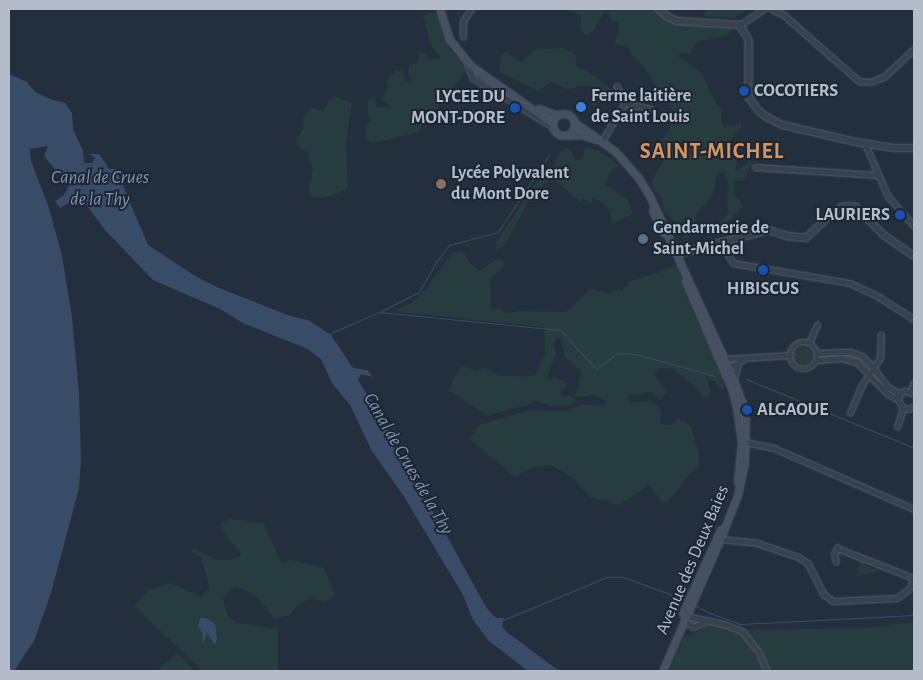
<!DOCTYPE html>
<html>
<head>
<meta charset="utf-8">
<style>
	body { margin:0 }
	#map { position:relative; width:923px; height:680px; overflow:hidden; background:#242f3e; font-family:"Alegreya Sans",sans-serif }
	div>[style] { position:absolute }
	.green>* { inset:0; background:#263c3f }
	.round { border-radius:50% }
	.water>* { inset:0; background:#394c67 }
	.stream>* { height:1px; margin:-0.5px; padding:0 0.5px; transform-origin:0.5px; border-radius:0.5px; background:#394c67 }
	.roads { filter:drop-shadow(0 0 1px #565f6c) drop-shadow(0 0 1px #565f6c) }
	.minor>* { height:4.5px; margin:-2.25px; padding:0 2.25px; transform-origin:2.25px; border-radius:2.25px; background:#38414e }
	.minor>.ring { margin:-2.25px; padding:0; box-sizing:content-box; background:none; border:4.5px solid #38414e; border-radius:50% }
	.tertiary>* { height:5.5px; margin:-2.75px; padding:0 2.75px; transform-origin:2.75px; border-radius:2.75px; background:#38414e }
	.secondary>* { height:6px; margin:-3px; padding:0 3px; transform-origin:3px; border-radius:3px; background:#465061 }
	.secondary>.ring { margin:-3px; padding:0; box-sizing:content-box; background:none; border:6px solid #465061; border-radius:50% }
	.dots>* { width:14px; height:14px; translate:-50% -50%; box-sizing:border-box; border:2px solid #1d2633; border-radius:50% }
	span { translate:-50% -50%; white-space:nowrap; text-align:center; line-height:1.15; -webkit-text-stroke:4px #1d2633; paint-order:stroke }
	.poi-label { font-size:18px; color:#b4bcc9; font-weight:700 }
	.left { translate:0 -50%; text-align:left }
	.right { translate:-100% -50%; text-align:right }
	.street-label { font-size:18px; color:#b4bcc9 }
	.water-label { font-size:19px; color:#7c92b1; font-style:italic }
	.district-label { font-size:22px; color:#d59563; font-weight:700; letter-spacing:1px }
	.frame { position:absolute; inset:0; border:10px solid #b4bcc9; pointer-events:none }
</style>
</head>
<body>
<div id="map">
	<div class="green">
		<i style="clip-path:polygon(566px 9px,606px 9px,594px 30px,587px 35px,580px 30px,581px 16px)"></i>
		<i style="clip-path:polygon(614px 9px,654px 9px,658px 14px,676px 24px,733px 29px,726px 36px,696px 42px,691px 51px,692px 54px,682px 53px,678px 56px,702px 73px,716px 104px,722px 109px,721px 120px,724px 128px,728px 125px,735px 126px,741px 122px,741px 127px,727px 146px,737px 161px,735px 170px,739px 170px,749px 160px,752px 164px,744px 180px,735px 182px,734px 194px,743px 206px,720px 231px,715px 226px,728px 214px,727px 179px,724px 173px,717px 174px,712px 197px,696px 214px,693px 234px,685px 238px,679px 225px,664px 211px,661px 195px,654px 191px,651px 182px,666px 157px,660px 142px,669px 130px,672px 120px,671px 105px,667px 96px,656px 87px,645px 68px,631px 55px,630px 48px,615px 44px,619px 28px,617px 22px,610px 19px,609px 11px)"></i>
		<i style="clip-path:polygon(708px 9px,746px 9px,745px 11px,735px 18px,703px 16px)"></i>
		<i style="clip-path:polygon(430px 13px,437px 13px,450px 50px,466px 65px,466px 72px,418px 132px,373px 143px,366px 139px,366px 125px,370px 120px,368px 114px,368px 100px,375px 96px,376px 107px,389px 107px,389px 104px,382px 100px,388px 85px,386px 81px,396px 70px,402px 71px,406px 81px,413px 81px,408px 75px,409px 65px,417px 63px,420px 52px,426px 54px,430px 60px,441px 58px,431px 45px,423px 16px)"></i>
		<i style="clip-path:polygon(562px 48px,575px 54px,577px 67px,588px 71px,616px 93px,615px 98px,606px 92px,601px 100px,594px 106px,592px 102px,597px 100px,598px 94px,592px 87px,579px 86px,568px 90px,551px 82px,538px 91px,499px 72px,501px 56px,506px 52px,521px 62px,537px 49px)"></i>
		<i style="clip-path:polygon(336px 97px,352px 103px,346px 144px,348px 188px,338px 193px,323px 198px,311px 197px,309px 190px,313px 168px,308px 159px,309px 152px,301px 150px,296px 140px,304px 128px,303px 116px,311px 108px,323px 111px,329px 100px)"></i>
		<i style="clip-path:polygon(585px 148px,598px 150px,619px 165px,610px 172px,606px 183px,607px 186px,628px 200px,633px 214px,609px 225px,612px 220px,609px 210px,600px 201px,593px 197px,591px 204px,583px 198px,581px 202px,556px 181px,549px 179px,542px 186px,540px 192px,529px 201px,504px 246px,496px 250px,496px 242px,540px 177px,545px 177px,549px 173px,559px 154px,566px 148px,569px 149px,576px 160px,580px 160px,582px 159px)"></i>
		<i style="clip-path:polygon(462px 250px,471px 264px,479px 271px,497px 259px,504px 260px,503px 267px,490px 279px,491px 310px,500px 309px,508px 313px,517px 311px,566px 312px,590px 289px,610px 294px,614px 290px,620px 289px,621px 292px,630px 281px,660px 272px,676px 265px,722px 373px,724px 388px,720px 389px,715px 382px,706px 377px,711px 390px,709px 397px,705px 399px,691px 383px,672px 368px,659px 369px,653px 374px,667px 391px,661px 401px,651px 392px,627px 396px,631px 402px,648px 401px,657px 405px,661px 412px,660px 424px,669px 425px,678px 420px,686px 422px,692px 430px,698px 451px,699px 466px,692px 471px,668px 502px,662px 502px,649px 485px,619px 505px,590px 497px,573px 478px,551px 465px,535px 467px,515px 477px,469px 439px,479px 425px,529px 410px,565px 411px,581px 405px,603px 406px,606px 402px,593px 394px,582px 397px,575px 396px,582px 372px,566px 358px,560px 337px,557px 338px,553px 346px,556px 354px,547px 376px,549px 380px,555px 377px,565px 382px,567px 386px,560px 393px,563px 398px,567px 396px,575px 398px,575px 402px,569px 406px,550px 406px,535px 400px,527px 406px,509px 409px,488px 416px,449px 390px,460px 366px,477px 370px,485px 367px,498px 375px,525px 377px,535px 375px,545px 353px,544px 327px,392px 311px,411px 303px,427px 287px,452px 253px)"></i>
		<i class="round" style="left:794px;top:346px;width:20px;height:20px"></i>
		<i style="clip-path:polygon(230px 519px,263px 523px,282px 563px,290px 560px,324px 568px,335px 595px,326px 602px,310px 598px,298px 605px,289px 616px,274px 618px,256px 596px,246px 590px,234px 587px,223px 598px,227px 615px,237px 623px,278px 629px,278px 671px,203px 671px,134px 606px,148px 590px,171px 583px,201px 597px,209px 588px,205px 569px,200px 557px,190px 550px,196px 549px,216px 560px,230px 560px,239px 557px,241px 553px,222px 531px,221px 523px)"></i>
		<i style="clip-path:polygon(862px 559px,865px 561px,864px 565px,880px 571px,882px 567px,882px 571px,856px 576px)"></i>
		<i style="clip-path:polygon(914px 622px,914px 671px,669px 671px,683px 638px,708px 626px,755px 630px,867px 628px)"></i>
		<i style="clip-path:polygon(177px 653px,195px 671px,158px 671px,158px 670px)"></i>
	</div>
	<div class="water">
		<i style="clip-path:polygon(9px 74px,27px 82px,35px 92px,50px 99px,65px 103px,72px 113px,73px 129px,83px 151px,84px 163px,92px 163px,95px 158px,89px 154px,99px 154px,109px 169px,116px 169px,148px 245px,195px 276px,219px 288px,290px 316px,308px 320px,331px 335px,353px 368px,367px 370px,373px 377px,361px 374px,358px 380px,383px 420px,408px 475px,438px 520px,486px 607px,496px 618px,504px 618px,502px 627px,508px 633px,559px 671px,528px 671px,488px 640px,473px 620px,463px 595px,403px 495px,372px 451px,350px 405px,332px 383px,321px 359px,308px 349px,243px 323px,220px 309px,153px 280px,105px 230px,80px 196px,60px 208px,55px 201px,64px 195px,69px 186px,44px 156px,48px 146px,30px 149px,31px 161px,49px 208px,62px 256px,72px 317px,79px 393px,81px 459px,79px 488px,51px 593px,34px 641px,14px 671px,9px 671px)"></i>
		<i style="clip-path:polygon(200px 618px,206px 618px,215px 624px,217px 639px,215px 645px,207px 633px,203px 644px,202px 633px,198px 626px)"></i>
	</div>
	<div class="stream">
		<i style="left:381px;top:311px;width:42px;rotate:-26.6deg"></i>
		<i style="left:419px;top:292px;width:36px;rotate:-60deg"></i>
		<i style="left:437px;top:261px;width:20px;rotate:-53deg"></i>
		<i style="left:449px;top:245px;width:51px;rotate:-14.9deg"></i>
		<i style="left:498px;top:232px;width:92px;rotate:-56.5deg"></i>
		<i style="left:329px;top:334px;width:55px;rotate:-23.7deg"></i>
		<i style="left:379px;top:312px;width:182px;rotate:5.7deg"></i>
		<i style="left:560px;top:330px;width:53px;rotate:47.3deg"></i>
		<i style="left:596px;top:369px;width:27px;rotate:-36deg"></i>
		<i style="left:618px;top:353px;width:18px;rotate:3deg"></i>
		<i style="left:636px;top:354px;width:82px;rotate:15.6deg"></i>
		<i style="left:746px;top:379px;width:182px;rotate:22.3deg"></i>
		<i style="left:694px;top:605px;width:18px;rotate:27deg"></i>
		<i style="left:710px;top:613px;width:33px;rotate:20deg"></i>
		<i style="left:741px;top:624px;width:173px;rotate:-3deg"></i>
		<i style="left:503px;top:620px;width:113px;rotate:-22.5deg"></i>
		<i style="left:607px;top:577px;width:16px"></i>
		<i style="left:623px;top:577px;width:67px;rotate:20.1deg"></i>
	</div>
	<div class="roads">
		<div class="minor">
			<i style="left:772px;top:9px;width:13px;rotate:27deg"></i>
			<i style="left:784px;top:15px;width:100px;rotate:41.3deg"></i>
			<i style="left:859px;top:81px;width:11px;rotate:5deg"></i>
			<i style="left:870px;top:82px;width:15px;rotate:-20deg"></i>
			<i style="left:884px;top:77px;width:41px;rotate:-43deg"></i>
			<i style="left:740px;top:25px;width:29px;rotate:-34deg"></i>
			<i style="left:463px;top:37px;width:16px;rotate:-90deg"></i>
			<i style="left:463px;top:21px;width:14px;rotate:-56deg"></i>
			<i style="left:468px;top:64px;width:15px;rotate:70deg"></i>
			<i style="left:473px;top:78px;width:94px;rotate:31.5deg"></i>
			<i style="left:617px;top:86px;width:19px;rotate:65deg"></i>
			<i style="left:602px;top:141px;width:44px;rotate:-58.8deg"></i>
			<i style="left:625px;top:103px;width:26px;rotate:13deg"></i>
			<i style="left:865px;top:143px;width:58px;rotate:66.5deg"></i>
			<i style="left:888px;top:196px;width:40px;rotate:49deg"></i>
			<i style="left:755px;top:167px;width:123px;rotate:3.7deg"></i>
			<i style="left:721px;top:241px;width:25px;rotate:61deg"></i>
			<i style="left:733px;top:263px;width:119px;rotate:9.7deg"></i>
			<i style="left:850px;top:283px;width:26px;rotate:25deg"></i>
			<i style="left:874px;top:294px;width:47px;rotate:32deg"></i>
			<i class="ring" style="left:790px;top:342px;width:23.5px;height:23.5px"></i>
			<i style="left:809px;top:343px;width:20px;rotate:-66deg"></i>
			<i style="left:818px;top:353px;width:32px;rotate:-2deg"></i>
			<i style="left:850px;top:352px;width:13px;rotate:18deg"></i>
			<i style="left:862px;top:356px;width:16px;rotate:45deg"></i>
			<i style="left:873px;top:367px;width:25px;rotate:53deg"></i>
			<i style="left:888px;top:387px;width:14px;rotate:30deg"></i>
			<i style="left:725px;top:359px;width:66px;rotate:-3.5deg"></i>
			<i style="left:818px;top:360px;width:23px;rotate:-5deg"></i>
			<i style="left:841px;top:358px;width:16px;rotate:14deg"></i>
			<i style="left:857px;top:362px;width:45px;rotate:45.9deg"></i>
			<i style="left:888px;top:394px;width:11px;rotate:27deg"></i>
			<i style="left:726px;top:364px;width:6px;rotate:18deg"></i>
			<i style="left:732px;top:366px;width:13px;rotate:-29deg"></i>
			<i style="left:734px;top:378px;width:15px;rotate:-74deg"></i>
			<i style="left:911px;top:391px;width:9px;rotate:-72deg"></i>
			<i style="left:914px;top:394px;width:9px;rotate:-162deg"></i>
			<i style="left:905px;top:391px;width:6px;rotate:149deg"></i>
			<i style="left:900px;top:394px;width:5px;rotate:112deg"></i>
			<i style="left:898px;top:399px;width:10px;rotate:61deg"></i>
			<i style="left:903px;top:408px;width:6px;rotate:9deg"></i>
			<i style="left:909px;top:409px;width:6px;rotate:-31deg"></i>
			<i style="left:850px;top:413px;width:30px;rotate:-67deg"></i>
			<i style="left:862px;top:385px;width:32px;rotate:-56deg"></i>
			<i style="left:880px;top:358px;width:23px;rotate:-88deg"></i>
			<i style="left:897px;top:427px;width:20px;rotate:-72deg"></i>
			<i style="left:744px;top:442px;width:31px;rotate:11deg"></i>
			<i style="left:774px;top:448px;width:153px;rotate:23.5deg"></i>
			<i style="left:721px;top:539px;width:36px;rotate:6deg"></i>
			<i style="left:757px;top:543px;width:44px;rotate:18.4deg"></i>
			<i style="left:799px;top:557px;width:11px;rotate:34deg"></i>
			<i style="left:808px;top:563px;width:35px;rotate:63deg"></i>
			<i style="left:824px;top:594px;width:11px;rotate:38deg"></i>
			<i style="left:833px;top:601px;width:64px;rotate:-2.7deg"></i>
			<i style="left:897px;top:598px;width:15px;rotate:-37deg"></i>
			<i style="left:909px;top:589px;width:12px;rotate:-66deg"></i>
			<i style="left:836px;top:562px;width:7px;rotate:-106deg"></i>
			<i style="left:834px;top:555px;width:8px;rotate:-67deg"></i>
			<i style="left:837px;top:548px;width:83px;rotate:21.3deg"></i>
			<i style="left:686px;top:616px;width:39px;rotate:12deg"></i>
			<i style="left:724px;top:624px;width:19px;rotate:21deg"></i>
			<i style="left:742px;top:631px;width:27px;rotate:51deg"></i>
			<i style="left:759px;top:652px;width:21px;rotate:67deg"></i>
			<i style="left:684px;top:619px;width:12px;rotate:42deg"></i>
			<i style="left:693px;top:627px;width:13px;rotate:-23deg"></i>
		</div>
		<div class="tertiary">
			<i style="left:659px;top:9px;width:11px;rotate:41deg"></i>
			<i style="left:667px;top:16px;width:11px;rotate:27deg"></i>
			<i style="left:677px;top:21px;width:63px;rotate:3.6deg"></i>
			<i style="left:740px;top:25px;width:17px;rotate:59deg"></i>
			<i style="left:749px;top:40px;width:57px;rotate:90deg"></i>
			<i style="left:749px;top:97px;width:17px;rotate:54deg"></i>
			<i style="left:759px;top:111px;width:10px;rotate:37deg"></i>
			<i style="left:767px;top:117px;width:18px;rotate:27deg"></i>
			<i style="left:783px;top:125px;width:75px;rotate:13.1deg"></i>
			<i style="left:856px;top:142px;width:37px;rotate:9deg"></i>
			<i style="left:893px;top:148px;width:21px"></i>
			<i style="left:678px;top:254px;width:94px;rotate:-14.8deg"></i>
			<i style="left:769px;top:230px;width:20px;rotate:18deg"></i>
			<i style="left:788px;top:236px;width:18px;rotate:6deg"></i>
			<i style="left:806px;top:238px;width:34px;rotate:-43deg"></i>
			<i style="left:831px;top:215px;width:14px;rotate:-36deg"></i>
			<i style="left:842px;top:207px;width:7px;rotate:-8deg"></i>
			<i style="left:849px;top:206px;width:7px;rotate:8deg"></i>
			<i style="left:856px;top:207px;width:40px;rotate:45deg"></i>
			<i style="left:884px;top:235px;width:37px;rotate:35deg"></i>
		</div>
		<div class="secondary">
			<i style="left:440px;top:9px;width:33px;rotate:72deg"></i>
			<i style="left:450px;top:40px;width:33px;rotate:51deg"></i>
			<i style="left:471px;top:66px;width:100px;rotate:35.3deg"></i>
			<i style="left:539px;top:109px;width:20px;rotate:20deg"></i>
			<i class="ring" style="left:553px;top:114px;width:16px;height:16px"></i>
			<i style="left:575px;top:123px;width:50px;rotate:35.3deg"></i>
			<i style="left:616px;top:152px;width:37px;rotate:49deg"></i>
			<i style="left:640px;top:180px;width:19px;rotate:58deg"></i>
			<i style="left:650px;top:196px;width:199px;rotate:65.4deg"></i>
			<i style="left:733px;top:377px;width:29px;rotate:70deg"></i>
			<i style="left:743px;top:404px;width:16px;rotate:79deg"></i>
			<i style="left:746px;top:420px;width:43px;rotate:91.3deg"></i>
			<i style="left:745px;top:463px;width:34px;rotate:102deg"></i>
			<i style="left:738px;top:496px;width:46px;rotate:111.6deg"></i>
			<i style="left:721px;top:539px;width:144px;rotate:113.7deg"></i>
			<i style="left:568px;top:136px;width:13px;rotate:-4deg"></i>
			<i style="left:581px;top:135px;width:16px;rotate:18deg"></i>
			<i style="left:653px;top:211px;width:25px;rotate:64deg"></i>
			<i style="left:686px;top:281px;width:117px;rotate:66.9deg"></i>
			<i style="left:732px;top:389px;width:20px;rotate:75deg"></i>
			<i style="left:737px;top:408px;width:34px;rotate:82deg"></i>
			<i style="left:742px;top:442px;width:41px;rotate:95.6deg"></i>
			<i style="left:683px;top:614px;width:92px;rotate:-65.7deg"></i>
		</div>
	</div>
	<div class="dots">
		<i style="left:744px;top:91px;background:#1a4fb4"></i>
		<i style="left:581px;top:107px;background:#3f7fe0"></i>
		<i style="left:515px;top:108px;background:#1a4fb4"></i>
		<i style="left:441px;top:184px;background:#8d6e63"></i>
		<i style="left:900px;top:215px;background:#1a4fb4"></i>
		<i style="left:643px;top:239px;background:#5c6f8a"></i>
		<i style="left:763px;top:270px;background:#1a4fb4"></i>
		<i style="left:747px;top:410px;background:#1a4fb4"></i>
	</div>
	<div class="poi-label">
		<span class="left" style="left:754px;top:91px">COCOTIERS</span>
		<span class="left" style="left:591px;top:107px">Ferme laitière<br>de Saint Louis</span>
		<span class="right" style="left:505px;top:108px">LYCEE DU<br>MONT-DORE</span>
		<span class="left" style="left:451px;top:184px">Lycée Polyvalent<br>du Mont Dore</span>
		<span class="right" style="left:890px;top:215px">LAURIERS</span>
		<span class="left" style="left:653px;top:239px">Gendarmerie de<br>Saint-Michel</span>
		<span style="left:763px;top:289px">HIBISCUS</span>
		<span class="left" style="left:757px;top:410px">ALGAOUE</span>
	</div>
	<div class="street-label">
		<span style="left:693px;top:560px;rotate:-67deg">Avenue des Deux Baies</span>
	</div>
	<div class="water-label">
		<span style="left:100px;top:189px">Canal de Crues<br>de la Thy</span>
		<span style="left:408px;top:464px;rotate:60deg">Canal de Crues de la Thy</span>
	</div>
	<div class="district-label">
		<span style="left:712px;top:152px">SAINT-MICHEL</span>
	</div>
	<div class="frame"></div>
</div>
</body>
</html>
